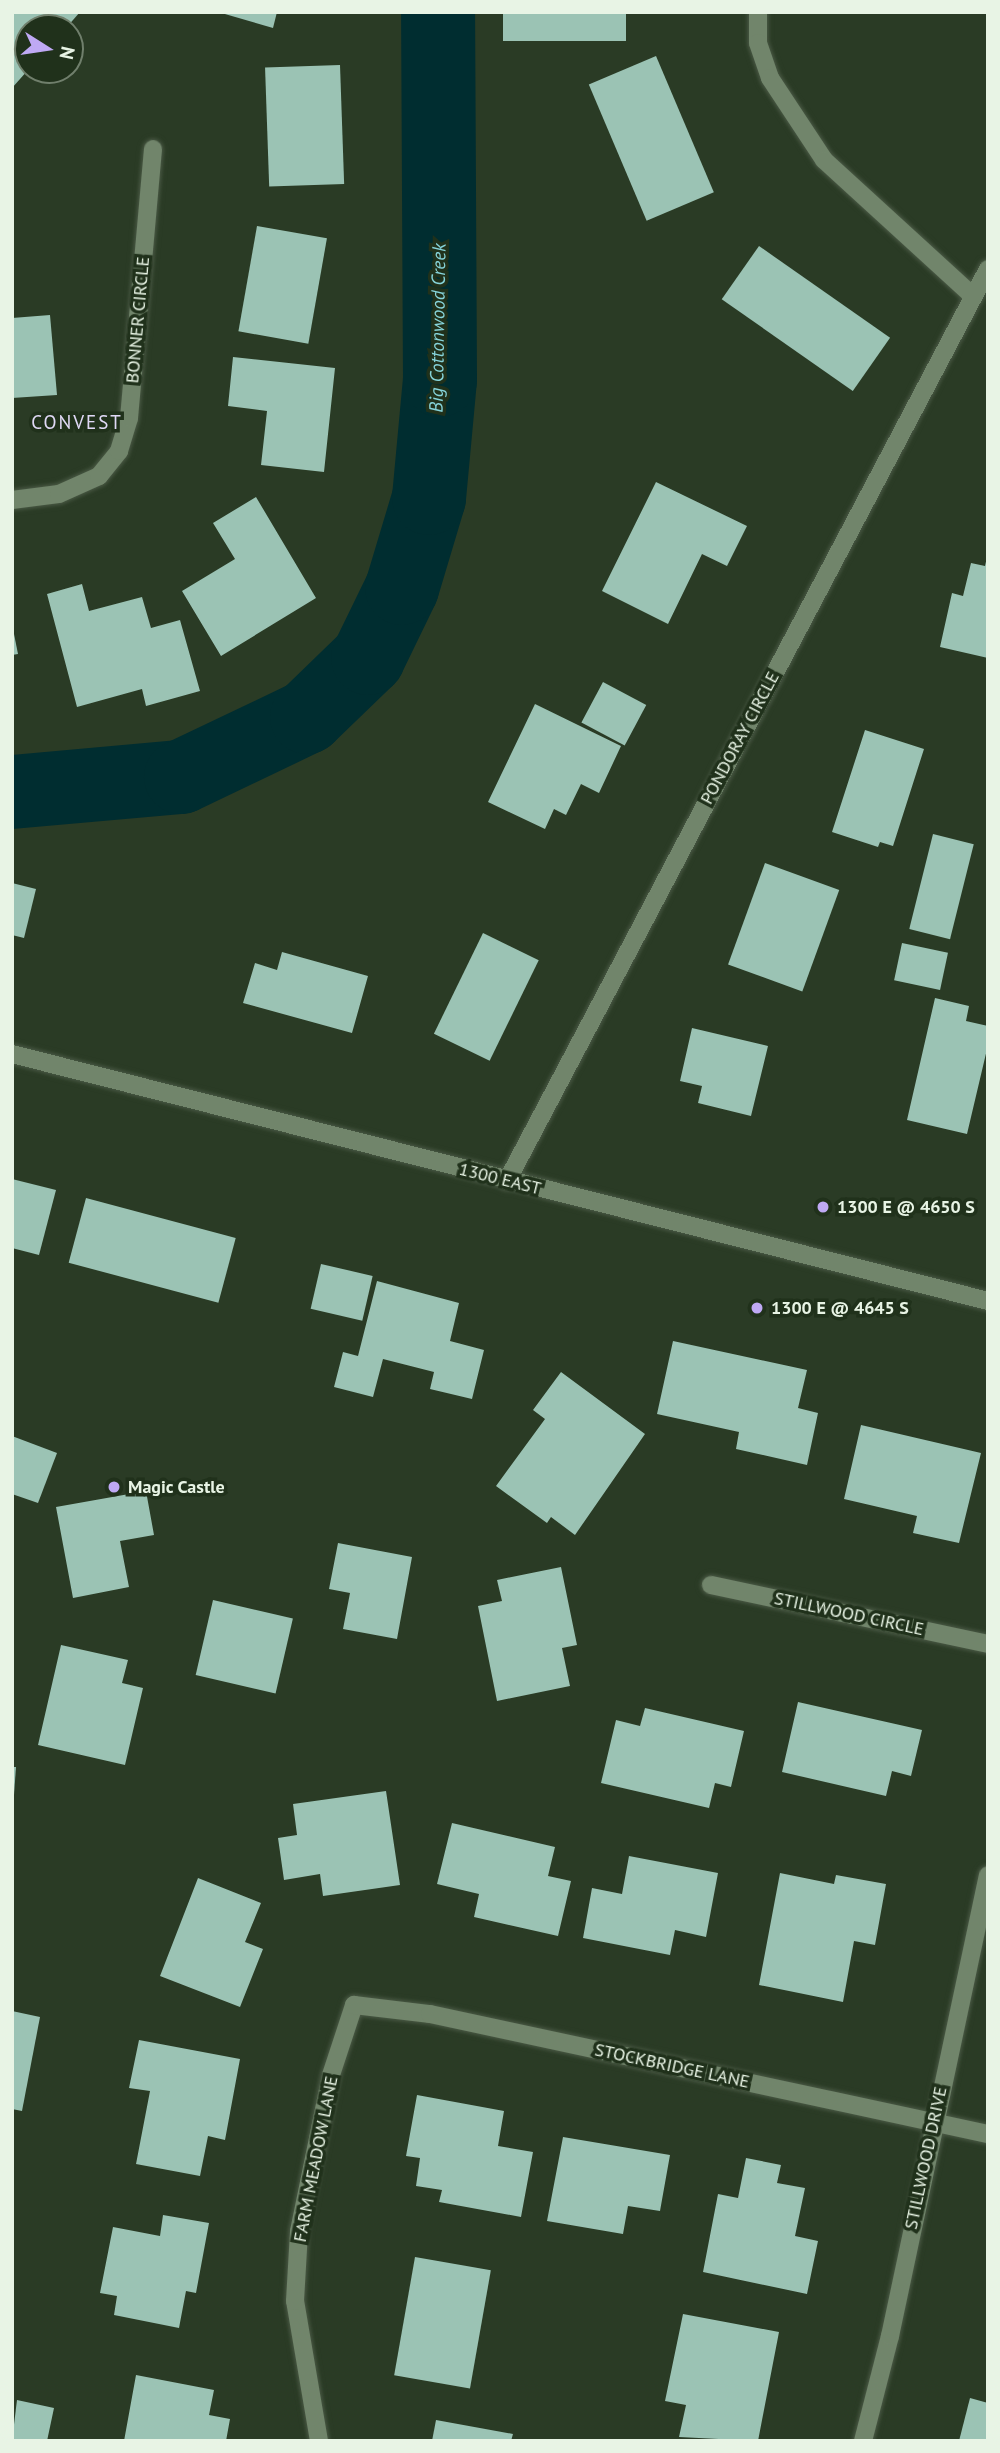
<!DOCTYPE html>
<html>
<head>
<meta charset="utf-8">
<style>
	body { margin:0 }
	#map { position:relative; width:1000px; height:2453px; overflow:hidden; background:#2a3b25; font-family:"PT Sans",sans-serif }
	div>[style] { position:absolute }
	.river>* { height:74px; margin:-37px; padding:0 37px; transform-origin:37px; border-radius:37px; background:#002d30 }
	.building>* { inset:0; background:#9bc3b4; transform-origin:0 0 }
	.roads { filter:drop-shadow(0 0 2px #4a5945) drop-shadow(0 0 2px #4a5945) }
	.street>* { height:18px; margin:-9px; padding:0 9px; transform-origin:9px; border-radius:9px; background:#71856b }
	.secondary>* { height:18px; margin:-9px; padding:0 9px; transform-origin:9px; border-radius:9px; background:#71856b }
	.dots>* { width:19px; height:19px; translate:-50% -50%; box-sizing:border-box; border:4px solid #20311b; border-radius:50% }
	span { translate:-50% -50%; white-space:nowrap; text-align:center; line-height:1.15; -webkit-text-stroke:7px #20311b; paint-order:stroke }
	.street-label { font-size:18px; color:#e8f4e5 }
	.poi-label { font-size:18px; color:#e8f4e5; font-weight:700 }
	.left { translate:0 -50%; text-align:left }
	.water-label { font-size:19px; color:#86d4da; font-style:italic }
	.neighbourhood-label { font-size:19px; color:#e0d9f6; letter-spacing:2px }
	.frame { position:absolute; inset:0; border:14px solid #e8f4e5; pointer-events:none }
	.north { position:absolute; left:14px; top:14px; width:70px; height:70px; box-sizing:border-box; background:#20311b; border:2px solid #707f6c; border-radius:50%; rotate:102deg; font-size:19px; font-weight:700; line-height:28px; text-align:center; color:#e8f4e5 }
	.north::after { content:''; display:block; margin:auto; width:24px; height:32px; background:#bfa9f4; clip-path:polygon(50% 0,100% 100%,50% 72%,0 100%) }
</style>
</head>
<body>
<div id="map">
	<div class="river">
		<i style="left:12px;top:792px;width:170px;rotate:-5.1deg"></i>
		<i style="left:181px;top:777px;width:140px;rotate:-25.5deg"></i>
		<i style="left:307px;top:717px;width:85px;rotate:-44deg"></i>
		<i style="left:368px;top:658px;width:78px;rotate:-64.1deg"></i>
		<i style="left:402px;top:588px;width:94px;rotate:-73.3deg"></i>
		<i style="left:429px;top:498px;width:119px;rotate:-84.7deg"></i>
		<i style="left:440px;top:380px;width:368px;rotate:-90.3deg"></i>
	</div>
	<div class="building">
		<i style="clip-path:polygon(12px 12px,80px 12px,66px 28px,28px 28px,28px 70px,12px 88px)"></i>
		<i style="clip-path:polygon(218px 12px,277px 12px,273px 28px)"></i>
		<i style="left:503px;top:12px;width:123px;height:29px"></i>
		<i style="left:656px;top:56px;width:148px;height:73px;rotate:67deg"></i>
		<i style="left:340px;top:65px;width:119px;height:75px;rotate:88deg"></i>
		<i style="left:257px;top:226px;width:71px;height:107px;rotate:10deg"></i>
		<i style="left:759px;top:246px;width:160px;height:65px;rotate:35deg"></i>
		<i style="clip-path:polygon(50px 315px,57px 395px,12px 398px,12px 318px)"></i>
		<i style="clip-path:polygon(233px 357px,335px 368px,324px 472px,261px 465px,267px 411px,228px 406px)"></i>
		<i style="clip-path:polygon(656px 482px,747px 526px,727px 566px,702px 554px,668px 624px,602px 591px)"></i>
		<i style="clip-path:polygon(256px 497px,316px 598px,221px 656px,182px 591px,235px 559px,213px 523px)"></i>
		<i style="clip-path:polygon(987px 557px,988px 658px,940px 647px,952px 593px,963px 596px,971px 563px,985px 566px)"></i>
		<i style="clip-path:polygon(82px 584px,89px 611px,142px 597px,151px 628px,180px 620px,200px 691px,146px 706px,142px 689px,77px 707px,47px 594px)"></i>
		<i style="clip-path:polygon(12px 624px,18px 654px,12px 655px)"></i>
		<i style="left:603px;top:682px;width:49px;height:46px;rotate:28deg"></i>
		<i style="clip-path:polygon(535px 704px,621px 746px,599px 793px,581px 784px,566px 815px,554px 809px,545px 829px,488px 802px)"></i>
		<i style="clip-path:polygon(865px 730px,924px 749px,893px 846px,880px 842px,878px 847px,832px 832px)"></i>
		<i style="left:933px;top:834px;width:42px;height:98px;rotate:14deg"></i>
		<i style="left:765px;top:863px;width:79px;height:108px;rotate:20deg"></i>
		<i style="clip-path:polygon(12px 883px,36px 889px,24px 938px,12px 935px)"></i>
		<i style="left:483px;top:933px;width:62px;height:112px;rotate:26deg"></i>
		<i style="left:902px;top:943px;width:47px;height:38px;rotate:12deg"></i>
		<i style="clip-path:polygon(282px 952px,368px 976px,352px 1033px,243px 1003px,255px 963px,277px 970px)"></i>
		<i style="clip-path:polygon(935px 998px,969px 1006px,966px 1021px,988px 1026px,988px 1045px,967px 1134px,907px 1120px)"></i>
		<i style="clip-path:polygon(692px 1028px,768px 1046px,751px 1116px,698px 1103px,702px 1086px,680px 1081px)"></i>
		<i style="clip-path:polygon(12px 1179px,56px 1190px,39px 1255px,12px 1248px)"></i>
		<i style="left:86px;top:1198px;width:155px;height:67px;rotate:15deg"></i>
		<i style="left:321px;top:1264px;width:53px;height:46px;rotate:13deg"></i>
		<i style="clip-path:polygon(377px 1281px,459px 1303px,450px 1341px,484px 1350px,472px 1399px,430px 1389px,434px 1372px,383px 1359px,373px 1397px,334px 1387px,343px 1352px,358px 1356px)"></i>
		<i style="clip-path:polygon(673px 1341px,807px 1370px,798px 1408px,818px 1413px,807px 1465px,736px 1449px,739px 1432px,657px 1414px)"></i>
		<i style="clip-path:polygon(561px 1372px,645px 1434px,575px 1535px,551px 1517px,547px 1523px,496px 1486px,545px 1419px,533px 1410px)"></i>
		<i style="clip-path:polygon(861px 1425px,981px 1453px,959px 1543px,913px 1533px,917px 1516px,844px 1499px)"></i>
		<i style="clip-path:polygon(12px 1436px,57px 1453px,38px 1503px,12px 1494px)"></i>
		<i style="clip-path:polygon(146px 1491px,154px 1535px,120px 1541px,129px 1587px,73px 1598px,56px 1507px)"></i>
		<i style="clip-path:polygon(338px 1543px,412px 1557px,397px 1639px,343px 1629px,350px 1593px,329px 1589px)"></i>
		<i style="clip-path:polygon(561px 1567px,577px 1645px,562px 1648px,570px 1686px,497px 1701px,478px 1606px,502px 1601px,497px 1580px)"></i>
		<i style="left:213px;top:1600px;width:82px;height:77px;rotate:13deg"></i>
		<i style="clip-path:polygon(61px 1645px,128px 1660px,122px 1683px,143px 1688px,125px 1765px,38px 1745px)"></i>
		<i style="clip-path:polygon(798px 1702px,922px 1730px,911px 1776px,892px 1771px,886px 1796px,782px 1772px)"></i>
		<i style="clip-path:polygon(645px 1708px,744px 1731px,731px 1787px,715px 1783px,709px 1808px,601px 1783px,616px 1720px,640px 1726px)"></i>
		<i style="clip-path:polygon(12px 1767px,16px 1767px,14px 1795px,12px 1795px)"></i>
		<i style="clip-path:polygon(386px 1791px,400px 1885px,323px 1896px,320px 1874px,284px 1880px,278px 1838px,297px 1835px,293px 1804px)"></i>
		<i style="clip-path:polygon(452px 1823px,555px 1847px,548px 1876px,571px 1881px,558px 1936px,474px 1917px,479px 1894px,437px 1884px)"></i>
		<i style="clip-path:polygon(629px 1856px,718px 1873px,706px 1937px,675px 1930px,670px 1955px,583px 1938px,592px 1888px,622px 1894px)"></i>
		<i style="clip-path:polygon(780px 1873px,834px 1884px,836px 1875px,886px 1884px,875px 1945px,854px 1941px,843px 2002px,759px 1985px)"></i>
		<i style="clip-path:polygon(198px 1878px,261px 1903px,245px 1942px,263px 1949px,240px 2007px,160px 1976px)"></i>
		<i style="clip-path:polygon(12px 2011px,40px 2017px,22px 2111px,12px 2109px)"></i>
		<i style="clip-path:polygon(139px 2040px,240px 2059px,225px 2140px,208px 2136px,200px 2176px,136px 2164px,150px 2091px,129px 2088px)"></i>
		<i style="clip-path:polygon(417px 2095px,504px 2111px,498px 2146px,533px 2152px,521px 2217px,439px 2202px,442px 2190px,416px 2186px,420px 2158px,406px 2156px)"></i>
		<i style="clip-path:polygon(563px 2137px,670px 2155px,660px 2211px,628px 2206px,623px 2234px,547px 2221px)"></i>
		<i style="clip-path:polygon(746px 2158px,781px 2165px,777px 2183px,805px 2188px,795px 2236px,818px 2241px,807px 2294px,703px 2272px,718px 2194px,738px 2198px)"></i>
		<i style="clip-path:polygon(163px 2215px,209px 2223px,196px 2293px,186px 2291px,179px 2328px,114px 2315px,117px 2296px,100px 2293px,113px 2227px,160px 2236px)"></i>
		<i style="left:415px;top:2257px;width:77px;height:120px;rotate:10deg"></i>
		<i style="clip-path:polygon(683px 2314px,779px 2332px,758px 2441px,679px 2437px,686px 2405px,665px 2401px)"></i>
		<i style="clip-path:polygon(136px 2375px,214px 2390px,209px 2415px,230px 2419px,226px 2441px,124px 2441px)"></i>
		<i style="clip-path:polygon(970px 2398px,988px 2403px,988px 2441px,959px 2441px)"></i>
		<i style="clip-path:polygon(17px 2400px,54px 2408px,47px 2441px,12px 2441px)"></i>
		<i style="clip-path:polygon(436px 2420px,513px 2434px,511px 2441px,432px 2441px)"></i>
	</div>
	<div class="roads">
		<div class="street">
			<i style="left:758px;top:12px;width:31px;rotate:90deg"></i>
			<i style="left:758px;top:43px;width:37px;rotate:71deg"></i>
			<i style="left:770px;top:78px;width:98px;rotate:56.6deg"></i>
			<i style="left:824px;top:160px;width:202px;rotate:42.4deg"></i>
			<i style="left:12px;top:500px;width:47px;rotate:-7.3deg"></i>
			<i style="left:59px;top:494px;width:44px;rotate:-24.2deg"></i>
			<i style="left:99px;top:476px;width:32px;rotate:-51deg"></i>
			<i style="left:119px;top:451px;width:34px;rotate:-73deg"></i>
			<i style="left:129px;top:418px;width:270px;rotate:-84.9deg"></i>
			<i style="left:507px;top:1181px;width:1031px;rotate:-62.19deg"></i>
			<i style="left:711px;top:1585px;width:283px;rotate:12deg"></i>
			<i style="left:319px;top:2441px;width:142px;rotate:-99.7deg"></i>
			<i style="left:295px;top:2301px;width:70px;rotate:-86.7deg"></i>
			<i style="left:299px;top:2231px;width:159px;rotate:-78.4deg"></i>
			<i style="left:331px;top:2075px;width:74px;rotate:-71.8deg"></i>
			<i style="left:354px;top:2005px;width:77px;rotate:6.8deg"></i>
			<i style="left:430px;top:2014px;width:571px;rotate:12.14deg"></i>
			<i style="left:863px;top:2441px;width:108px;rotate:-75.6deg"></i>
			<i style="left:890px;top:2336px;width:471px;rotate:-78deg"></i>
		</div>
		<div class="secondary">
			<i style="left:12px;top:1054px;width:1007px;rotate:14.2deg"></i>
		</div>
	</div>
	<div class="dots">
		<i style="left:823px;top:1207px;background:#bfa9f4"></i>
		<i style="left:757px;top:1308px;background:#bfa9f4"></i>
		<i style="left:114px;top:1487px;background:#bfa9f4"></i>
	</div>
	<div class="street-label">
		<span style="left:138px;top:320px;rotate:-85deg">BONNER CIRCLE</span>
		<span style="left:740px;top:738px;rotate:-62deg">PONDORAY CIRCLE</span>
		<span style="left:500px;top:1179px;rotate:14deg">1300 EAST</span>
		<span style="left:849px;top:1614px;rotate:12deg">STILLWOOD CIRCLE</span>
		<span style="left:672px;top:2066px;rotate:12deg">STOCKBRIDGE LANE</span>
		<span style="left:926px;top:2158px;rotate:-78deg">STILLWOOD DRIVE</span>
		<span style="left:316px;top:2159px;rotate:-79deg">FARM MEADOW LANE</span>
	</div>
	<div class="poi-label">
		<span class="left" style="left:837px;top:1207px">1300 E @ 4650 S</span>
		<span class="left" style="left:771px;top:1308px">1300 E @ 4645 S</span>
		<span class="left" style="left:128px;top:1487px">Magic Castle</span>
	</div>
	<div class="water-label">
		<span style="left:438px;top:328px;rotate:-89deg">Big Cottonwood Creek</span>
	</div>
	<div class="neighbourhood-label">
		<span style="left:77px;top:423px">CONVEST</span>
	</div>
	<div class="frame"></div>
	<div class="north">N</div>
</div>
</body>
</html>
